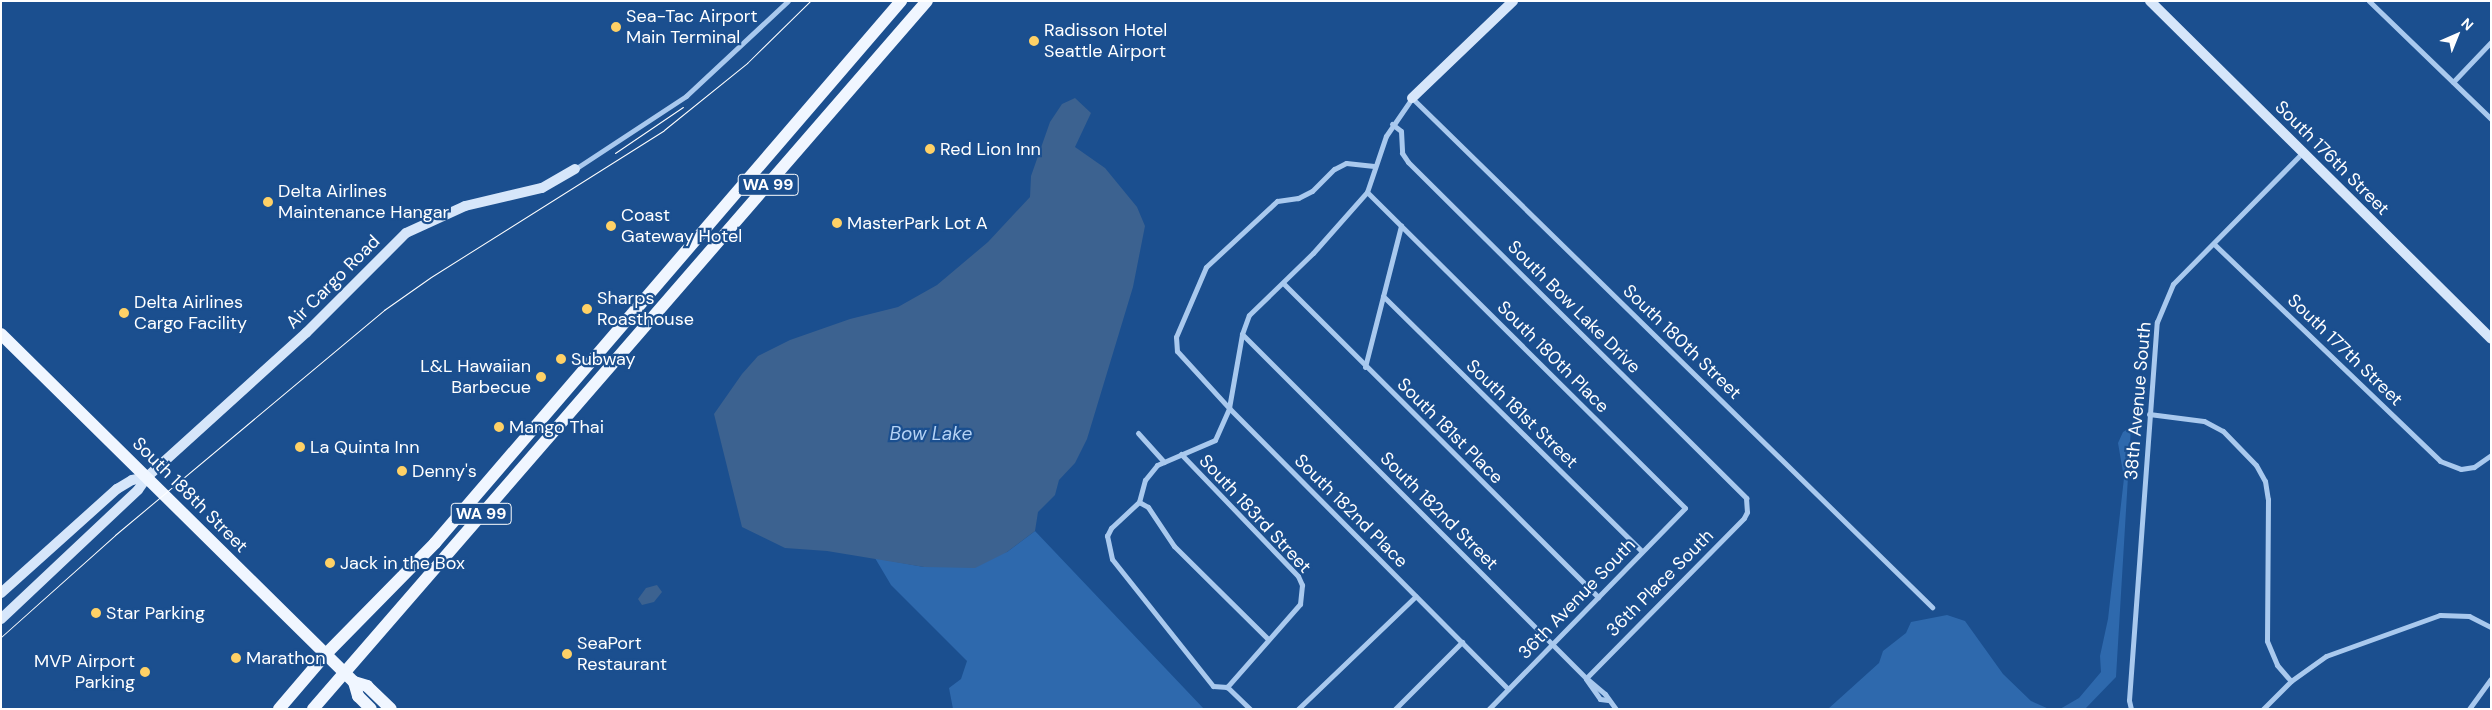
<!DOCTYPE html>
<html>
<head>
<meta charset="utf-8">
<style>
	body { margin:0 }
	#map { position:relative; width:2492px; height:710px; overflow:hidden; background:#1b4f8f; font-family:"DM Sans",sans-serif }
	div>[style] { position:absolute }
	.green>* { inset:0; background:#2e69ad }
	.water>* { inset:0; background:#3c6290 }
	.street>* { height:5px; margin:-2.5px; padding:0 2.5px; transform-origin:2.5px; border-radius:2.5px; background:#a9c9ee }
	.secondary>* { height:10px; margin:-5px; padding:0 5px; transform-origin:5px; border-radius:5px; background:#d6e6fa }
	.primary>* { height:12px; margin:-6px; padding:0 6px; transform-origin:6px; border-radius:6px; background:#f0f6ff }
	.tram>* { height:1px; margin:-0.5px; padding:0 0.5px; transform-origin:0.5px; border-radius:0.5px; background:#fff }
	.dots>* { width:14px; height:14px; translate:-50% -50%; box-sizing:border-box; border:2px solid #1b4f8f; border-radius:50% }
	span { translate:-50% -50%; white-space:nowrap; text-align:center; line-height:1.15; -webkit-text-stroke:4.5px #1b4f8f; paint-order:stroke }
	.shield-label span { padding:1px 4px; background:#1b4f8f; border:1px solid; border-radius:4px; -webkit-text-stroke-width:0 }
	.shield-label { font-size:16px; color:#fff; font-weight:700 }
	.poi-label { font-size:18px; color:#fff }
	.left { translate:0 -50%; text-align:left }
	.right { translate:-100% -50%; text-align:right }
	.street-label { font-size:18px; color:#fff }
	.water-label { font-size:19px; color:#b5d3f5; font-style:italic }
	.frame { position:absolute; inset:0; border:2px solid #fff; pointer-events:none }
	.north { position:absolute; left:2432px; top:10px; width:50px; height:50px; -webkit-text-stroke:4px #1b4f8f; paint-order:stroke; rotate:44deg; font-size:14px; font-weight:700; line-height:20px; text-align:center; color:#fff }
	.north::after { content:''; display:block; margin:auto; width:18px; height:22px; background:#fff; clip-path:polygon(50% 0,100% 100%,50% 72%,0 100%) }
</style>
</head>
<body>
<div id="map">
	<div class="green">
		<i style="clip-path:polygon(2131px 427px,2116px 677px,2085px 709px,2060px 709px,2079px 698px,2101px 672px,2100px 656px,2108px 619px,2124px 478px,2118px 443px,2123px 432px)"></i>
		<i style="clip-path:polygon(1035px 531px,1204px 709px,953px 709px,949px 688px,961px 679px,967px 661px,891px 585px,875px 558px,924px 567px,1007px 552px)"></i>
		<i style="clip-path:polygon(1947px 615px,1965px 621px,2003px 674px,2031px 701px,2049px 709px,1828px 709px,1879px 663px,1883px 651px,1906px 633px,1911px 622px)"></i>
	</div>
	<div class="water">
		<i style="clip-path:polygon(1075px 98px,1091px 113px,1075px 147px,1105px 168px,1137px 207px,1145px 226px,1133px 287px,1087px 439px,1075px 463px,1059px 480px,1055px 495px,1038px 512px,1035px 531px,1007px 552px,975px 568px,924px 567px,827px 551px,785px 548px,742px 527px,714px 414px,742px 374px,758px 356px,790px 340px,850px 319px,898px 307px,937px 285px,988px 242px,1030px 197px,1031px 176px,1050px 122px,1062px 104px)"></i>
		<i style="clip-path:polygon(657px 585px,662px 592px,654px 602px,642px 605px,638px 599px,646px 588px)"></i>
	</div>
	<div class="street">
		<i style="left:2369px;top:1px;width:170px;rotate:44deg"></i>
		<i style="left:2453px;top:82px;width:55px;rotate:-46.5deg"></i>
		<i style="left:1392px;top:124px;width:11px;rotate:38deg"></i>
		<i style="left:1401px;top:131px;width:22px;rotate:87deg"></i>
		<i style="left:1402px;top:153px;width:11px;rotate:56deg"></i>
		<i style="left:1408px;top:162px;width:477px;rotate:44.8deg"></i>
		<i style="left:1746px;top:498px;width:14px;rotate:86deg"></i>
		<i style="left:1747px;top:512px;width:7px;rotate:117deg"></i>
		<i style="left:1744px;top:518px;width:225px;rotate:134.6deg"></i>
		<i style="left:1374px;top:166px;width:28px;rotate:-174deg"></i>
		<i style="left:1346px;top:163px;width:13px;rotate:153deg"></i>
		<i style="left:1334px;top:169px;width:31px;rotate:135deg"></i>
		<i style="left:1312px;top:191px;width:16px;rotate:153deg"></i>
		<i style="left:1298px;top:198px;width:21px;rotate:172deg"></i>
		<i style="left:1277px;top:201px;width:97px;rotate:137.1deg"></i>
		<i style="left:1206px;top:267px;width:76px;rotate:113.2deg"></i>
		<i style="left:1176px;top:337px;width:14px;rotate:86deg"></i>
		<i style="left:1177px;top:351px;width:77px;rotate:47.6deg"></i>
		<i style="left:1229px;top:408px;width:396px;rotate:45.2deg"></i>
		<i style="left:575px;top:169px;width:133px;rotate:-33.3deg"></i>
		<i style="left:686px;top:96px;width:139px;rotate:-43deg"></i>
		<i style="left:1367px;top:192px;width:448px;rotate:44.8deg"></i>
		<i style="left:1685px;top:508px;width:281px;rotate:134.3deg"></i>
		<i style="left:2214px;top:244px;width:313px;rotate:43.8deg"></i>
		<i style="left:2440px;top:461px;width:22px;rotate:21deg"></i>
		<i style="left:2461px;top:469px;width:13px;rotate:-9deg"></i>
		<i style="left:2474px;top:467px;width:21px;rotate:-35deg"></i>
		<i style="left:1283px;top:283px;width:445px;rotate:44.9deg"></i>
		<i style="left:1383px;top:296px;width:363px;rotate:44.6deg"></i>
		<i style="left:1242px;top:334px;width:486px;rotate:45deg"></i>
		<i style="left:1586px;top:678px;width:25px;rotate:40deg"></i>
		<i style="left:1605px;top:694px;width:19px;rotate:54deg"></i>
		<i style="left:1365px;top:367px;width:146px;rotate:-75.7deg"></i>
		<i style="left:2149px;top:414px;width:55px;rotate:7.3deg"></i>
		<i style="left:2204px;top:421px;width:21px;rotate:28deg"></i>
		<i style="left:2223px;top:431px;width:47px;rotate:45.9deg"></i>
		<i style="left:2256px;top:465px;width:18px;rotate:61deg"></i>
		<i style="left:2265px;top:481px;width:18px;rotate:81deg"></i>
		<i style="left:2268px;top:499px;width:142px;rotate:90.4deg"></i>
		<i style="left:2267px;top:641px;width:26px;rotate:67deg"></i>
		<i style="left:2277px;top:665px;width:21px;rotate:49deg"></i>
		<i style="left:1138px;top:433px;width:39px;rotate:48deg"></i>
		<i style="left:1181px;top:454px;width:169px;rotate:46.2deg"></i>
		<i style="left:1298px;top:576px;width:10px;rotate:66deg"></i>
		<i style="left:1302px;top:585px;width:19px;rotate:96deg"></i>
		<i style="left:1300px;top:604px;width:111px;rotate:131.3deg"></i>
		<i style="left:1139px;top:502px;width:10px;rotate:29deg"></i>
		<i style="left:1148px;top:507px;width:47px;rotate:56.3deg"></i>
		<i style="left:1174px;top:546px;width:132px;rotate:44.7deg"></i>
		<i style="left:1586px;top:679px;width:24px;rotate:55deg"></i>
		<i style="left:1600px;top:699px;width:8px;rotate:7deg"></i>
		<i style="left:1250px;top:709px;width:32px;rotate:-136deg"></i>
		<i style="left:1227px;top:687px;width:14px;rotate:-176deg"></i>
		<i style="left:1213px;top:686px;width:162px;rotate:-128.5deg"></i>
		<i style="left:1112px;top:559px;width:24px;rotate:-102deg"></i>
		<i style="left:1107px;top:536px;width:9px;rotate:-63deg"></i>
		<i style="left:1111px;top:528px;width:38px;rotate:-43deg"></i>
		<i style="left:1139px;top:502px;width:23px;rotate:-75deg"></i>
		<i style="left:1145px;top:480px;width:19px;rotate:-51deg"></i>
		<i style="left:1157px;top:465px;width:63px;rotate:-23.3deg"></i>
		<i style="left:1215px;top:440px;width:35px;rotate:-66deg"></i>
		<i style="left:1229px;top:408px;width:75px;rotate:-80deg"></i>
		<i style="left:1242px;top:334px;width:20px;rotate:-70deg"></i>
		<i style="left:1249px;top:315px;width:89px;rotate:-44.1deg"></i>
		<i style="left:1313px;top:253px;width:81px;rotate:-48.5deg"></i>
		<i style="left:1367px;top:192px;width:59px;rotate:-71.3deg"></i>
		<i style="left:1386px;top:136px;width:46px;rotate:-55.6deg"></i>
		<i style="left:1412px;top:98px;width:728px;rotate:44.39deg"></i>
		<i style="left:1298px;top:709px;width:163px;rotate:-43.8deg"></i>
		<i style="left:1395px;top:709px;width:95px;rotate:-45deg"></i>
		<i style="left:2131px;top:709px;width:9px;rotate:-103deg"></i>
		<i style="left:2129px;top:700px;width:379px;rotate:-85.8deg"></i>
		<i style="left:2157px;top:322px;width:41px;rotate:-67.2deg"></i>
		<i style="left:2173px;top:284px;width:185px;rotate:-45.4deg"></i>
		<i style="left:2263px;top:709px;width:40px;rotate:-45deg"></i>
		<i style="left:2291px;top:681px;width:43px;rotate:-35.5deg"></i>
		<i style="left:2326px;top:656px;width:121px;rotate:-19.8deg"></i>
		<i style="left:2440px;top:615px;width:29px;rotate:2deg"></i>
		<i style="left:2469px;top:616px;width:25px;rotate:27deg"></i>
		<i style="left:2469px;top:709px;width:37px;rotate:-54deg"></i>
	</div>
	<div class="secondary">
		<i style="left:2150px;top:1px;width:480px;rotate:44.7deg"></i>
		<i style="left:1412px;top:98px;width:140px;rotate:-43.8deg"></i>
		<i style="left:1px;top:593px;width:156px;rotate:-41.9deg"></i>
		<i style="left:117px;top:489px;width:17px;rotate:-31deg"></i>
		<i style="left:132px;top:480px;width:15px;rotate:-11deg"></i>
		<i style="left:1px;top:619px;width:188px;rotate:-43.3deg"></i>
		<i style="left:138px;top:490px;width:16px;rotate:-55deg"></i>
		<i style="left:147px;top:477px;width:215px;rotate:-42.2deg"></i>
		<i style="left:306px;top:333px;width:141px;rotate:-45deg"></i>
		<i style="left:406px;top:233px;width:65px;rotate:-24.6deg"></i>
		<i style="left:465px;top:206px;width:79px;rotate:-13.2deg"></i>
		<i style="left:542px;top:188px;width:38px;rotate:-30deg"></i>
	</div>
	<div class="primary">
		<i style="left:1px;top:334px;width:496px;rotate:44.6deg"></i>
		<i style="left:354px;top:682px;width:14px;rotate:17deg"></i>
		<i style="left:367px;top:686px;width:33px;rotate:44deg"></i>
		<i style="left:354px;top:682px;width:15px;rotate:74deg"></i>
		<i style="left:358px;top:696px;width:18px;rotate:45deg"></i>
		<i style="left:279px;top:709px;width:72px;rotate:-49.5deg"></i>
		<i style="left:326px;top:654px;width:156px;rotate:-45.5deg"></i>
		<i style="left:435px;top:543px;width:715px;rotate:-49.31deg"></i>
		<i style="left:313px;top:709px;width:937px;rotate:-49.07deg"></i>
	</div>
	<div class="tram">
		<i style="left:615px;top:153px;width:82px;rotate:-34.1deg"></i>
		<i style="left:1px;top:637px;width:153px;rotate:-41.8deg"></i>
		<i style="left:115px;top:535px;width:351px;rotate:-39.9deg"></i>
		<i style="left:384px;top:310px;width:57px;rotate:-35.1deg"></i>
		<i style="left:431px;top:277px;width:275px;rotate:-32.2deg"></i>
		<i style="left:664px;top:130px;width:107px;rotate:-38.9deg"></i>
		<i style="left:747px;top:63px;width:88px;rotate:-44.5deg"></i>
	</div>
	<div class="dots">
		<i style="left:616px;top:27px;background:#ffd166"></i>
		<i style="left:1034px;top:41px;background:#ffd166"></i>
		<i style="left:930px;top:149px;background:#ffd166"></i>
		<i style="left:268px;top:202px;background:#ffd166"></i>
		<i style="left:837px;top:223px;background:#ffd166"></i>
		<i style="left:611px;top:226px;background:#ffd166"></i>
		<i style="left:587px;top:309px;background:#ffd166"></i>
		<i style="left:124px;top:313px;background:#ffd166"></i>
		<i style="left:561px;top:359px;background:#ffd166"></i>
		<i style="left:541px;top:377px;background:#ffd166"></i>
		<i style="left:499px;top:427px;background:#ffd166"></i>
		<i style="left:300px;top:447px;background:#ffd166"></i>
		<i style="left:402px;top:471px;background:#ffd166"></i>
		<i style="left:330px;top:563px;background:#ffd166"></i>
		<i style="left:96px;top:613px;background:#ffd166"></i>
		<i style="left:567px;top:654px;background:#ffd166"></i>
		<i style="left:236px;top:658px;background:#ffd166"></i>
		<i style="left:145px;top:672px;background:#ffd166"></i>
	</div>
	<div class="shield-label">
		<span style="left:768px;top:185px">WA 99</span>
		<span style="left:481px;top:514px">WA 99</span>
	</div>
	<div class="poi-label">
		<span class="left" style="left:626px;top:27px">Sea-Tac Airport<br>Main Terminal</span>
		<span class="left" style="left:1044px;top:41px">Radisson Hotel<br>Seattle Airport</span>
		<span class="left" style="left:940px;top:149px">Red Lion Inn</span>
		<span class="left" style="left:278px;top:202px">Delta Airlines<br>Maintenance Hangar</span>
		<span class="left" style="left:621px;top:226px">Coast<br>Gateway Hotel</span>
		<span class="left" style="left:847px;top:223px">MasterPark Lot A</span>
		<span class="left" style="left:597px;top:309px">Sharps<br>Roasthouse</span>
		<span class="left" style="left:134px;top:313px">Delta Airlines<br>Cargo Facility</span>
		<span class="left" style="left:571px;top:359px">Subway</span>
		<span class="right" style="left:531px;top:377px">L&amp;L Hawaiian<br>Barbecue</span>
		<span class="left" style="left:509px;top:427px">Mango Thai</span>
		<span class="left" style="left:310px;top:447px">La Quinta Inn</span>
		<span class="left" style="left:412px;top:471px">Denny's</span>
		<span class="left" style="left:340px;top:563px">Jack in the Box</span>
		<span class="left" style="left:106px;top:613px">Star Parking</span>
		<span class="left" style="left:577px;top:654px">SeaPort<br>Restaurant</span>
		<span class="left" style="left:246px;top:658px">Marathon</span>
		<span class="right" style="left:135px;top:672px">MVP Airport<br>Parking</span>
	</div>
	<div class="street-label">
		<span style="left:2332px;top:158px;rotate:45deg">South 176th Street</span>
		<span style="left:333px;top:282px;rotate:-45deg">Air Cargo Road</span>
		<span style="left:1574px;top:307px;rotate:45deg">South Bow Lake Drive</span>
		<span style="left:1682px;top:342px;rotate:44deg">South 180th Street</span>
		<span style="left:2345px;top:350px;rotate:44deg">South 177th Street</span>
		<span style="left:1553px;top:357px;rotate:45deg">South 180th Place</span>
		<span style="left:2138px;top:401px;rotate:-85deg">38th Avenue South</span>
		<span style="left:1522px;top:414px;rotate:44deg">South 181st Street</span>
		<span style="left:1450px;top:431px;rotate:45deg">South 181st Place</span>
		<span style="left:190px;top:495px;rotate:45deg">South 188th Street</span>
		<span style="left:1351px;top:511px;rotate:45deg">South 182nd Place</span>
		<span style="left:1439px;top:511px;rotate:45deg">South 182nd Street</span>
		<span style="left:1255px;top:514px;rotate:47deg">South 183rd Street</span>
		<span style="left:1660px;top:583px;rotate:-45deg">36th Place South</span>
		<span style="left:1577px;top:599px;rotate:-46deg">36th Avenue South</span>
	</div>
	<div class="water-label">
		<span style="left:931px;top:434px">Bow Lake</span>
	</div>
	<div class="frame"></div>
	<div class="north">N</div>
</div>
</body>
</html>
